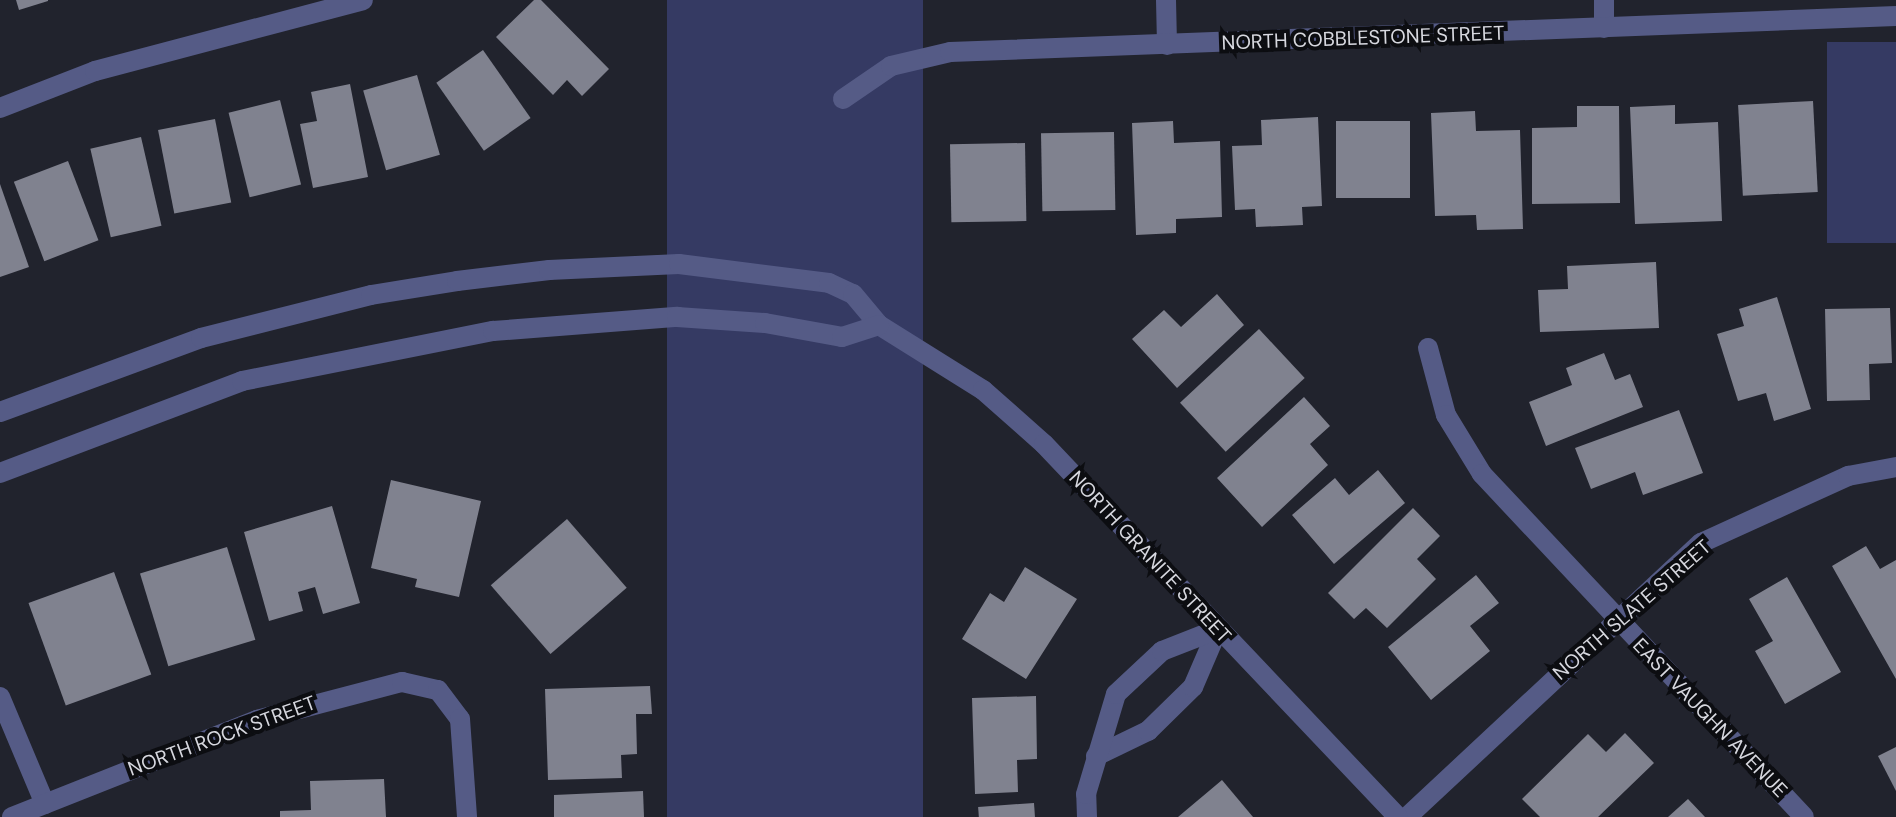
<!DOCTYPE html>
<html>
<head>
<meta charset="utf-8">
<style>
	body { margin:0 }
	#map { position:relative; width:1896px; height:817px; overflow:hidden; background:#21232d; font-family:"DM Sans",sans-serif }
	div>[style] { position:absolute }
	.green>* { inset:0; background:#353a63; transform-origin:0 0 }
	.building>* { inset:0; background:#80828f; transform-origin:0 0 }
	.minor>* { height:20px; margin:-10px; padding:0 10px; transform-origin:10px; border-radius:10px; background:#555b86 }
	.tertiary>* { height:20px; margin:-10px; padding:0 10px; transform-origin:10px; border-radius:10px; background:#555b86 }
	span { translate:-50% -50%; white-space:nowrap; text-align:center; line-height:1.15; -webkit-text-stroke:8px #0c0d11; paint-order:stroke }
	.street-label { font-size:20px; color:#d7d8df }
</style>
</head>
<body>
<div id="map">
	<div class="green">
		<i style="left:667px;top:0;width:256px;height:817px"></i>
		<i style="left:1896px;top:42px;width:201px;height:69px;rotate:90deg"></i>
	</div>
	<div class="building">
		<i style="clip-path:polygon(16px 0,48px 0,48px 1px,19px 10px)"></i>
		<i style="clip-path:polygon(534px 0,541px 0,609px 69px,582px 96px,567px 80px,553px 95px,496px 37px)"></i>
		<i style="left:483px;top:50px;width:83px;height:57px;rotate:55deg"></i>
		<i style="left:417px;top:75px;width:83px;height:56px;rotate:74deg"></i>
		<i style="clip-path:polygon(350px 84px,368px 177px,313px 188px,300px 124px,317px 121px,311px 92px)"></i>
		<i style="left:280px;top:100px;width:87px;height:53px;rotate:76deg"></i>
		<i style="left:1813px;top:101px;width:91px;height:75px;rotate:87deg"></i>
		<i style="clip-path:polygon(1675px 105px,1675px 124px,1718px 122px,1722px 221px,1635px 224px,1630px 107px)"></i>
		<i style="clip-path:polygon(1577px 106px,1619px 106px,1620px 203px,1532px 204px,1532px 128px,1577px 127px)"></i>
		<i style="clip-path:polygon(1475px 111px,1476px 131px,1520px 130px,1523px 229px,1477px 230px,1476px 215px,1435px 216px,1431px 113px)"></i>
		<i style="clip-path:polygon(1318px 117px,1322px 206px,1302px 207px,1303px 225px,1256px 227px,1255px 209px,1235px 210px,1232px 146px,1262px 145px,1261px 120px)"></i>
		<i style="left:215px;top:119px;width:85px;height:58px;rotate:79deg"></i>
		<i style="clip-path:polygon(1173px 121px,1174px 143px,1220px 141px,1222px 217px,1176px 219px,1176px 233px,1136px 235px,1132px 123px)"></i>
		<i style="left:1336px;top:121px;width:74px;height:77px"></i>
		<i style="left:1114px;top:132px;width:78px;height:73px;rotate:89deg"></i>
		<i style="left:141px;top:137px;width:91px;height:52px;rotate:77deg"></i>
		<i style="left:1025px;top:143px;width:78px;height:75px;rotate:89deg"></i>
		<i style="left:68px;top:161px;width:85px;height:58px;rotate:69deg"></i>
		<i style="clip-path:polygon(0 184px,29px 267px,0 277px)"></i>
		<i style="clip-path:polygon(1656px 262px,1659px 328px,1540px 332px,1538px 290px,1568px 289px,1567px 266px)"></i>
		<i style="clip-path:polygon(1217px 294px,1244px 325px,1177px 388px,1132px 339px,1164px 310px,1181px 327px)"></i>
		<i style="clip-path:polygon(1777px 297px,1811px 409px,1774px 421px,1766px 393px,1738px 401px,1717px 334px,1744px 326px,1739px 309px)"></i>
		<i style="clip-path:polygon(1890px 308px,1892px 363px,1869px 364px,1870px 400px,1827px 401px,1825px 309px)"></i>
		<i style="left:1259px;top:329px;width:67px;height:108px;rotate:47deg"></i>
		<i style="clip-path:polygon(1604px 353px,1615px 380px,1630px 374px,1643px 407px,1546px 446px,1529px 402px,1572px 385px,1566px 368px)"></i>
		<i style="clip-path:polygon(1304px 397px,1330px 426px,1310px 444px,1328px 465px,1262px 527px,1217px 478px)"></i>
		<i style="clip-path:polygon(1679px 410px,1703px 473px,1643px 495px,1635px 472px,1591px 489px,1575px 448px)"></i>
		<i style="clip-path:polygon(1378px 470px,1405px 503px,1334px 564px,1292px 515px,1335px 478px,1349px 495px)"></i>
		<i style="clip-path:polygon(391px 480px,481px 501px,459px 597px,415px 587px,417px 579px,371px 568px)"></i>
		<i style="clip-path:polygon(332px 506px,360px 603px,323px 614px,315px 587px,298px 592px,303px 611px,269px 621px,244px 532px)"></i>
		<i style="clip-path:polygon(1413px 508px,1440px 536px,1417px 559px,1436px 579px,1387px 628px,1366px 608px,1354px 619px,1328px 593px)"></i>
		<i style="left:567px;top:519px;width:91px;height:101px;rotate:49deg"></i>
		<i style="clip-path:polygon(1866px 546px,1880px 569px,1896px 560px,1896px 679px,1832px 566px)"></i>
		<i style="left:227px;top:547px;width:97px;height:91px;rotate:73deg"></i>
		<i style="clip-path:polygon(1025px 567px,1077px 599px,1026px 679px,962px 639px,990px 593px,1004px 602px)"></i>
		<i style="left:114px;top:572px;width:109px;height:91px;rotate:70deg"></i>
		<i style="clip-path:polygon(1476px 575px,1499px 603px,1470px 626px,1490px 651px,1431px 700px,1388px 647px)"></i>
		<i style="clip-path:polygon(1787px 577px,1841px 672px,1785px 704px,1755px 651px,1773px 641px,1749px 599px)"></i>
		<i style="clip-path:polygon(650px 686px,652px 714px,636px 714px,637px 754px,621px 755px,622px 778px,548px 780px,545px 689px)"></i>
		<i style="clip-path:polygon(1036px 696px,1037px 759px,1017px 760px,1018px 792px,975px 794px,972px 698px)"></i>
		<i style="clip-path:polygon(1625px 733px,1654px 763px,1598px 817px,1540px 817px,1522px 799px,1588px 734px,1606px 752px)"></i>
		<i style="clip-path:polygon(1896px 747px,1896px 791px,1878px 756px)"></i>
		<i style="clip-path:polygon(384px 779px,386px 817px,280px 817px,280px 811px,311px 810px,310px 781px)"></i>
		<i style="clip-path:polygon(1222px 780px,1253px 817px,1178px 817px)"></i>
		<i style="clip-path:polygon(643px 791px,644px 817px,554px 817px,554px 795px)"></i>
		<i style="clip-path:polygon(1688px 799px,1705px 817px,1668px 817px)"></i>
		<i style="left:1034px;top:803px;width:14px;height:56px;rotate:86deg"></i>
	</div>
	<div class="minor">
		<i style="left:1166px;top:0;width:45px;rotate:88.7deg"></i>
		<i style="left:1604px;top:0;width:28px;rotate:90deg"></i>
		<i style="left:843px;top:99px;width:58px;rotate:-34.5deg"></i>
		<i style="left:891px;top:66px;width:61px;rotate:-13.3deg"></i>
		<i style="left:950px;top:52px;width:947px;rotate:-2.18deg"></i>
		<i style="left:0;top:108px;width:102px;rotate:-21.3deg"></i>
		<i style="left:95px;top:71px;width:277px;rotate:-14.8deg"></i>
		<i style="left:1428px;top:348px;width:69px;rotate:75deg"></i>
		<i style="left:1446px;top:415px;width:69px;rotate:58.6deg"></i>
		<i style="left:1482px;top:474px;width:470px;rotate:46.8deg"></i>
		<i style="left:0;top:697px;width:116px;rotate:67.2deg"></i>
		<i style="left:1096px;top:756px;width:58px;rotate:-25.7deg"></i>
		<i style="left:1148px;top:731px;width:63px;rotate:-44.4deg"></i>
		<i style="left:1193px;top:687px;width:63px;rotate:-66.7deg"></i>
		<i style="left:12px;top:817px;width:264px;rotate:-21.6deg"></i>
		<i style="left:257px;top:720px;width:150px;rotate:-14.7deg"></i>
		<i style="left:402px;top:682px;width:37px;rotate:13deg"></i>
		<i style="left:438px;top:690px;width:36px;rotate:53deg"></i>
		<i style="left:460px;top:719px;width:98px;rotate:85.9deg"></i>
		<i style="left:1087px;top:817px;width:23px;rotate:-92deg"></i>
		<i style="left:1086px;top:794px;width:104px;rotate:-73.3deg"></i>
		<i style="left:1116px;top:694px;width:63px;rotate:-43.1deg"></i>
		<i style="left:1162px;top:651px;width:60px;rotate:-21.4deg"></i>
		<i style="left:1407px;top:817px;width:402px;rotate:-43deg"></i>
		<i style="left:1701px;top:543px;width:162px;rotate:-24.5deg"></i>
		<i style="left:1848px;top:476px;width:49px;rotate:-10.6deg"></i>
	</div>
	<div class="tertiary">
		<i style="left:0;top:412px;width:214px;rotate:-20.2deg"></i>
		<i style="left:201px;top:338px;width:175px;rotate:-14.2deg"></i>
		<i style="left:371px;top:295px;width:87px;rotate:-9.2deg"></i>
		<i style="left:457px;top:281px;width:93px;rotate:-6.8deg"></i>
		<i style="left:549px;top:270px;width:130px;rotate:-2.6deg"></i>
		<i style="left:679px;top:264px;width:151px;rotate:7.2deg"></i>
		<i style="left:829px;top:283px;width:26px;rotate:25deg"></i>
		<i style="left:853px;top:294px;width:40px;rotate:50deg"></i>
		<i style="left:879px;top:325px;width:123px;rotate:32deg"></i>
		<i style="left:983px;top:390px;width:81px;rotate:41.5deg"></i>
		<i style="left:1044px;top:444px;width:514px;rotate:46.5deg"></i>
		<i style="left:0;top:473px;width:259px;rotate:-20.8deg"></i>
		<i style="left:242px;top:381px;width:256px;rotate:-11.3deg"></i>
		<i style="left:493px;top:331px;width:185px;rotate:-4.4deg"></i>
		<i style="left:677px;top:317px;width:88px;rotate:3.9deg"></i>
		<i style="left:765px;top:323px;width:78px;rotate:10.3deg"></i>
		<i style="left:842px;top:337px;width:39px;rotate:-18deg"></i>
	</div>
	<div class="street-label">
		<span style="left:1363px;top:38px;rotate:-2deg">NORTH COBBLESTONE STREET</span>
		<span style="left:1150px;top:557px;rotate:47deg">NORTH GRANITE STREET</span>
		<span style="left:1632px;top:610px;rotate:-41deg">NORTH SLATE STREET</span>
		<span style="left:1710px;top:718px;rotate:46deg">EAST VAUGHN AVENUE</span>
		<span style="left:222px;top:736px;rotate:-20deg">NORTH ROCK STREET</span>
	</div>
</div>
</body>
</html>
